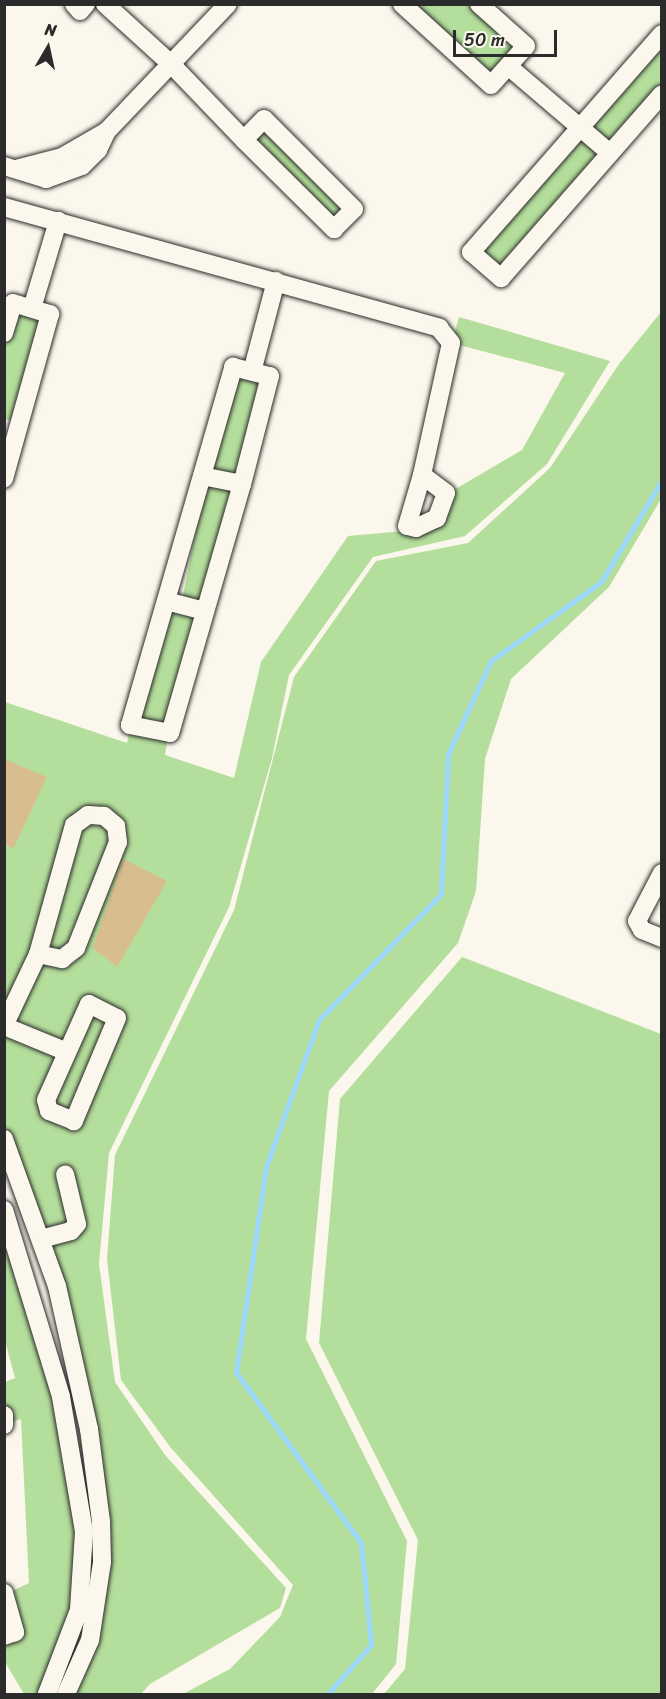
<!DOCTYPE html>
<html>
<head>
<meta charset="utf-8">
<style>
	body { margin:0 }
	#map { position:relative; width:666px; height:1699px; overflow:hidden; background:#fbf7ec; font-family:Sriracha,sans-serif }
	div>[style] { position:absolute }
	.green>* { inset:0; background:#b4de9b; transform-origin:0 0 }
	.stream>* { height:4.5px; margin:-2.25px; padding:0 2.25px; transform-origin:2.25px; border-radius:2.25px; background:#9ad7fb }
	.building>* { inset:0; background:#d8be8e }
	.roads { filter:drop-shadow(0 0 2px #2b2b2b) drop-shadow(0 0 2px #2b2b2b) }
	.minor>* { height:18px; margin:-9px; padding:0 9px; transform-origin:9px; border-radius:9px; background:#fbf7ec }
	span { translate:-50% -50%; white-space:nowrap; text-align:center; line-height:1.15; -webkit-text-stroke:4.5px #fbf7ec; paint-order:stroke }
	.frame { position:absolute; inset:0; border:6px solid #2b2b2b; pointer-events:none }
	.north { position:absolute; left:18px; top:18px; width:60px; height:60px; -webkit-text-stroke:4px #fbf7ec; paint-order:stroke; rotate:9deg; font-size:16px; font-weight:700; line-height:24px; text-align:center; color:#2b2b2b }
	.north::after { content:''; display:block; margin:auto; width:21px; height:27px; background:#2b2b2b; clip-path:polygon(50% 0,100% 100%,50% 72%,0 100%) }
	.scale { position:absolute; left:453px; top:30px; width:104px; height:27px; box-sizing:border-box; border:3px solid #2b2b2b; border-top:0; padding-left:8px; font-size:18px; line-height:21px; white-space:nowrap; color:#2b2b2b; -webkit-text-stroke:4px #fbf7ec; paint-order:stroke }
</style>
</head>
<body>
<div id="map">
	<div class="green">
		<i style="clip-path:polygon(411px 5px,471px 5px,517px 46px,490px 77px)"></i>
		<i style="clip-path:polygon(661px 42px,661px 84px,608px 144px,589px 126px)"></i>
		<i style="left:263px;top:124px;width:121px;height:21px;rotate:45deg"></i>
		<i style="left:581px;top:133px;width:28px;height:157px;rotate:42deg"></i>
		<i style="clip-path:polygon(15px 311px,43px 318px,17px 422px,5px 419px,5px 347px)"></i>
		<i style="clip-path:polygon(661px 312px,661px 499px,609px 587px,511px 679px,485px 759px,476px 891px,458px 943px,329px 1091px,306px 1339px,407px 1541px,396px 1664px,372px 1694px,183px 1694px,230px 1669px,280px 1617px,293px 1585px,171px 1448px,121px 1380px,107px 1259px,115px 1155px,234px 910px,294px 677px,376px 561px,468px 543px,550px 468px,619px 364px)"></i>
		<i style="clip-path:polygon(459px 317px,610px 361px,547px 464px,465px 536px,373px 557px,289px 675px,272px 758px,229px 907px,109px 1153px,99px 1264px,115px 1382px,165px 1455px,286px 1588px,280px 1608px,150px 1684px,141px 1694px,69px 1694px,99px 1605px,90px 1428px,5px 1135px,5px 702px,127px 743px,131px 726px,168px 736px,165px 755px,234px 778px,261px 662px,348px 536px,416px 530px,447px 494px,522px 450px,565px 373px,452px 343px)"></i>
		<i style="left:236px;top:373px;width:29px;height:104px;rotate:14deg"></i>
		<i style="left:205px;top:483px;width:32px;height:121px;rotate:11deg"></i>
		<i style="left:169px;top:606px;width:30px;height:121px;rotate:15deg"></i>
		<i style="clip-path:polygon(462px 957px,661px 1034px,661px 1694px,384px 1694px,405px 1669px,418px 1540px,319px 1343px,340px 1099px)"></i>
		<i style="clip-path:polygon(4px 1219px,70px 1460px,80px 1579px,42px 1694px,24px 1694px,5px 1662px,8px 1593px,29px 1583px,21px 1419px,9px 1423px,5px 1406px,5px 1382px,15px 1378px,5px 1341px)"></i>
	</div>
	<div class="stream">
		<i style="left:328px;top:1694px;width:65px;rotate:-48.7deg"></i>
		<i style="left:371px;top:1645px;width:102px;rotate:-95.6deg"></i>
		<i style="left:361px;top:1543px;width:211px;rotate:-126.3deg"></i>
		<i style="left:236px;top:1373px;width:208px;rotate:-81.7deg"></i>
		<i style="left:266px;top:1167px;width:156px;rotate:-70.2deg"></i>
		<i style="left:319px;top:1020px;width:175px;rotate:-45.9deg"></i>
		<i style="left:441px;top:894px;width:140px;rotate:-87.1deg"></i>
		<i style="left:448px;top:754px;width:102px;rotate:-65.2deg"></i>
		<i style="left:491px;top:661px;width:135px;rotate:-35.7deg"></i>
		<i style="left:601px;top:582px;width:119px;rotate:-59.1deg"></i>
	</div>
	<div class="building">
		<i style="clip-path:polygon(4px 759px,47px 777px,13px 849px,4px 843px)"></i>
		<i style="clip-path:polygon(123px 859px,167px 881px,117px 967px,93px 948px)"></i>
	</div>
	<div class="roads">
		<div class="minor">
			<i style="left:74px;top:4px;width:9px;rotate:49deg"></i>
			<i style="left:80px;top:11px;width:9px;rotate:-49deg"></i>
			<i style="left:105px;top:4px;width:91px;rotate:42.3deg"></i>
			<i style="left:172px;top:65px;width:104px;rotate:46.2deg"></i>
			<i style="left:244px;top:140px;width:127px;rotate:44.7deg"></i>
			<i style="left:334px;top:229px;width:28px;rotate:-45deg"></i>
			<i style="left:354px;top:209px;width:127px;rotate:-135deg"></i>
			<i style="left:264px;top:119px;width:29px;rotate:134deg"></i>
			<i style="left:402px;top:4px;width:120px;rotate:42.3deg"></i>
			<i style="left:491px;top:85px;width:52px;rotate:-48.1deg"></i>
			<i style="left:526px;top:46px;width:63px;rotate:-138.2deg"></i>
			<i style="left:662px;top:34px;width:290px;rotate:131.2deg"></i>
			<i style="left:471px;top:252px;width:40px;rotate:41deg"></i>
			<i style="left:501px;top:278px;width:244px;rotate:-48.8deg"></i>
			<i style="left:508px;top:66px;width:134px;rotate:40.5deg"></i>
			<i style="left:4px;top:166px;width:44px;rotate:17.2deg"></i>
			<i style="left:46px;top:179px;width:38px;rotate:-20deg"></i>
			<i style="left:82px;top:166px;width:23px;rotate:-45deg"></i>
			<i style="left:98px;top:150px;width:21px;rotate:-65deg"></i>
			<i style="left:107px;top:131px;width:175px;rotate:-46.4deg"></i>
			<i style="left:16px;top:169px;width:48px;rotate:-14.6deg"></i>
			<i style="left:62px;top:157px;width:52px;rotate:-30deg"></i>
			<i style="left:4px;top:207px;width:452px;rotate:15.5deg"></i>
			<i style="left:439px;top:328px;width:19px;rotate:51deg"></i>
			<i style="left:451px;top:343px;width:135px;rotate:102.4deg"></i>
			<i style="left:33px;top:305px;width:88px;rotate:-73.4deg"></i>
			<i style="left:4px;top:333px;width:31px;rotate:-73deg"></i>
			<i style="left:13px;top:303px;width:39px;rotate:17deg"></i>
			<i style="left:50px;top:314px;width:171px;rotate:105.6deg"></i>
			<i style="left:233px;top:367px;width:38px;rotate:14deg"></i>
			<i style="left:270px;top:376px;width:112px;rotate:104.5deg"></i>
			<i style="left:242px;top:484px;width:259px;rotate:106.1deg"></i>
			<i style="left:170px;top:733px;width:41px;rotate:-168.7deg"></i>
			<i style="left:130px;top:725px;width:373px;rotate:-73.9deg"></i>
			<i style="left:253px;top:368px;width:90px;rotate:-75.2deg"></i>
			<i style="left:422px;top:475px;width:30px;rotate:37deg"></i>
			<i style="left:446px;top:493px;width:27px;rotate:110deg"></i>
			<i style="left:437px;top:518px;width:23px;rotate:155deg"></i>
			<i style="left:416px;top:528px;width:9px;rotate:-167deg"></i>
			<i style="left:407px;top:526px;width:53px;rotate:-73.6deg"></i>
			<i style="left:202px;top:476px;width:41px;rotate:11.3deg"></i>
			<i style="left:166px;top:601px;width:40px;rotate:14.4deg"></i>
			<i style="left:662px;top:873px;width:54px;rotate:117.5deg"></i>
			<i style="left:637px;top:921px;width:10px;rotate:61deg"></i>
			<i style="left:642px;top:930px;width:22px;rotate:22deg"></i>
			<i style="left:38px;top:954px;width:25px;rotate:12deg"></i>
			<i style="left:62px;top:959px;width:18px;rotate:-38deg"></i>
			<i style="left:76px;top:948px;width:114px;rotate:-68.4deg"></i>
			<i style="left:118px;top:842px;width:16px;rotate:-97deg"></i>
			<i style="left:116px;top:826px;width:16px;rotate:-140deg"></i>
			<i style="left:104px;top:816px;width:16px;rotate:-176deg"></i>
			<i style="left:88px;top:815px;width:17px;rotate:144deg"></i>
			<i style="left:74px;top:825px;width:134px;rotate:105.6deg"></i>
			<i style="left:38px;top:954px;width:80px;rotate:115.3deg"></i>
			<i style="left:4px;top:1026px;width:68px;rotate:22.4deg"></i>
			<i style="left:89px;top:1004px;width:31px;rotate:27deg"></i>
			<i style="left:117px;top:1018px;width:112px;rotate:112.7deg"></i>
			<i style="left:74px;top:1121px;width:27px;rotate:-158deg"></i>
			<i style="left:49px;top:1111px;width:11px;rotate:-105deg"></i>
			<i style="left:46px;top:1100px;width:105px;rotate:-65.9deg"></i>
			<i style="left:4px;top:1139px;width:156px;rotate:70.2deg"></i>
			<i style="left:57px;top:1286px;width:147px;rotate:77.4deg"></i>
			<i style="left:89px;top:1429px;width:93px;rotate:82.6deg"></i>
			<i style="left:101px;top:1521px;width:41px;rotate:88.6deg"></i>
			<i style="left:102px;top:1562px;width:79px;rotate:98.7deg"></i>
			<i style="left:90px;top:1640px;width:59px;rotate:114deg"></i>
			<i style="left:4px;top:1210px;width:195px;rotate:73deg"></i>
			<i style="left:61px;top:1397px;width:137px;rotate:80.3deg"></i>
			<i style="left:84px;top:1532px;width:78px;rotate:93.7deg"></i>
			<i style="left:79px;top:1610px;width:90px;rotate:110.9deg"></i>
			<i style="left:41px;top:1239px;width:31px;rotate:-15deg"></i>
			<i style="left:71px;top:1231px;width:9px;rotate:-49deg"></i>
			<i style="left:77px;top:1224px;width:51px;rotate:-103.5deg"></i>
			<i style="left:4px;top:1415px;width:10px;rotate:90deg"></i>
			<i style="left:4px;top:1593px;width:41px;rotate:74.2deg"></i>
			<i style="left:15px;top:1632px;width:12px;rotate:160deg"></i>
		</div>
	</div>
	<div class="frame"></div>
	<div class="north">N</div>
	<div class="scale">50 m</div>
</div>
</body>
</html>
